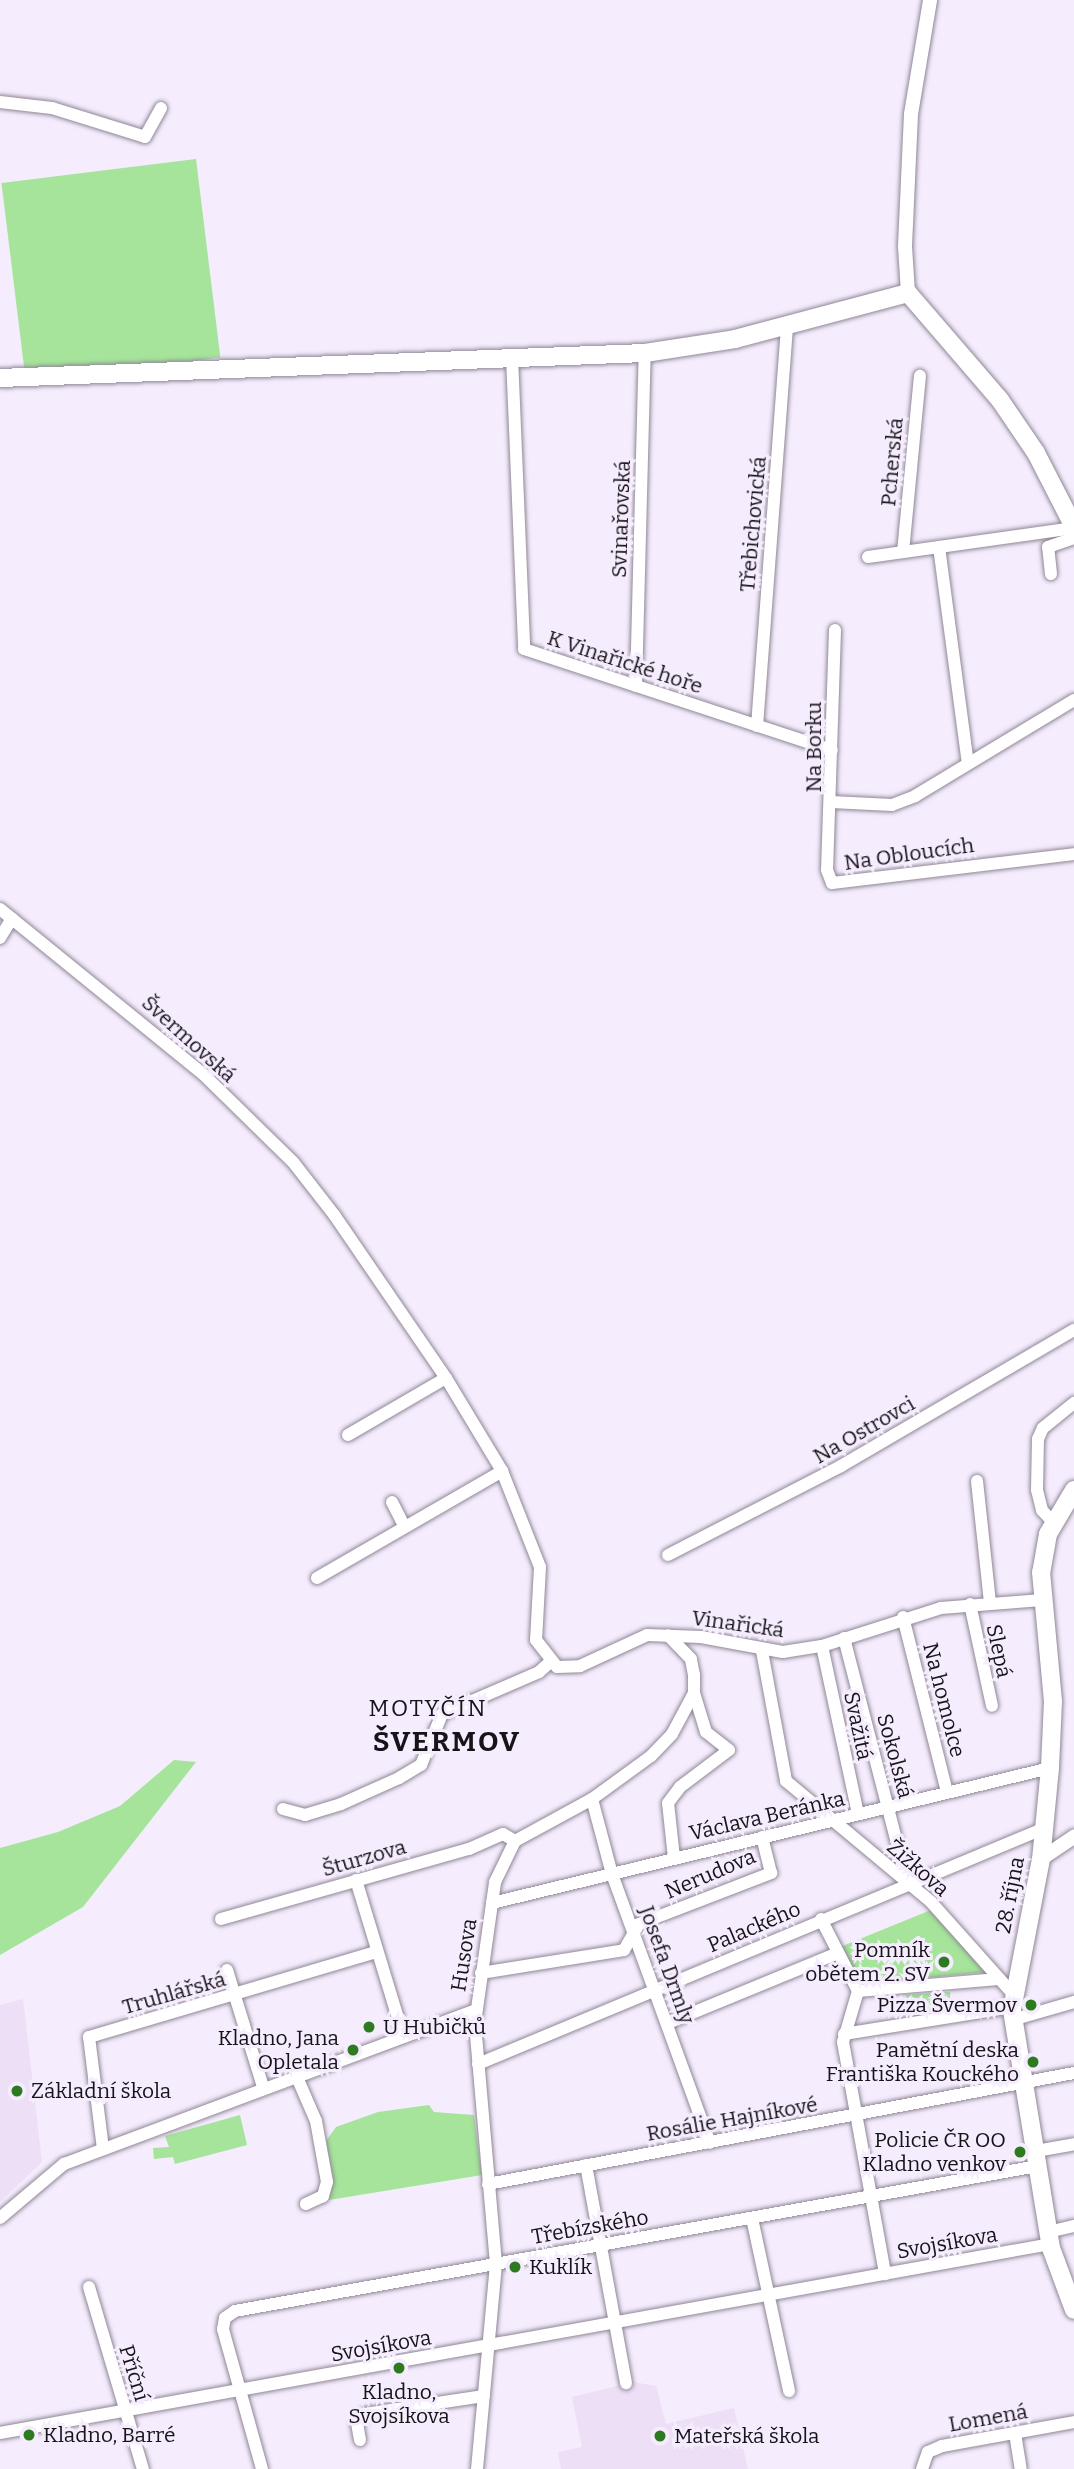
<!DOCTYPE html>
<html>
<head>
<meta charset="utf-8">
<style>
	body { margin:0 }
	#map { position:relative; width:1074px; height:2469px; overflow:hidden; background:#f5ecfd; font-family:Bitter,serif }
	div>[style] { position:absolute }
	.built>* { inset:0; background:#ecdff6 }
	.green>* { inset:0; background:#a5e49a; transform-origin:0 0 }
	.roads { filter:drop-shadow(0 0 2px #8f8796) drop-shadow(0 0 2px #8f8796) }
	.minor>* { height:12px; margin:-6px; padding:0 6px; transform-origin:6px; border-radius:6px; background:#fff }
	.tertiary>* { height:14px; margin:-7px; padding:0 7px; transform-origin:7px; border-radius:7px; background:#fff }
	.secondary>* { height:18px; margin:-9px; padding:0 9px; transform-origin:9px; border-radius:9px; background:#fff }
	.dots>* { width:19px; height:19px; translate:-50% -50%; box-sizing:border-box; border:4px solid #f5ecfd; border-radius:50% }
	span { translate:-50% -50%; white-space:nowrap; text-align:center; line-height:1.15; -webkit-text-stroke:6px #f5ecfd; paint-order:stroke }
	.street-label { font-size:21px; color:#161319 }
	.poi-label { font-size:21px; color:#161319 }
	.right { translate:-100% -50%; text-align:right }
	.left { translate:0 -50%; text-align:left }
	.neighbourhood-label { font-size:23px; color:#161319; letter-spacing:2px }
	.district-label { font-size:28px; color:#161319; font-weight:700; letter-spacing:2px }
</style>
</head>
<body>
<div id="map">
	<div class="built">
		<i style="clip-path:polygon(23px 1999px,42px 2162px,0 2202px,0 2005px)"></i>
		<i style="clip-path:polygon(633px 2382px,656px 2386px,666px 2424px,734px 2408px,748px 2469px,561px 2469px,558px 2452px,582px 2447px,572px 2397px)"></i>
	</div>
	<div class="green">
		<i style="left:196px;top:159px;width:200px;height:196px;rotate:83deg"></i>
		<i style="clip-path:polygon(174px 1760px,196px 1762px,83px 1907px,0 1955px,0 1848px,58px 1832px,120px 1806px)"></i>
		<i style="clip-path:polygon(931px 1910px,987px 1972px,861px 1984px,840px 1947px)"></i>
		<i style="clip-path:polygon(950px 1992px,952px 2012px,909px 2019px,906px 1995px)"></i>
		<i style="clip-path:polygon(429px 2105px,434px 2112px,474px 2115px,482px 2175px,329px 2200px,333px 2178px,326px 2141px,336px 2127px,378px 2112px)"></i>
		<i style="clip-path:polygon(240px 2115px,247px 2145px,175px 2164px,173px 2157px,154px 2159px,153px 2148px,169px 2147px,165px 2136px)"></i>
	</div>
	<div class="roads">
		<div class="minor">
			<i style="left:0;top:102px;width:52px;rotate:6.6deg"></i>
			<i style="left:52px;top:108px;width:97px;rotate:17.3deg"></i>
			<i style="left:145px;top:137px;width:33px;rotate:-61deg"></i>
			<i style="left:512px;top:357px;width:292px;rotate:87.6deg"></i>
			<i style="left:524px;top:649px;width:324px;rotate:18.2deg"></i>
			<i style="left:939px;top:547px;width:218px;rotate:82.4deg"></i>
			<i style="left:903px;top:552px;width:177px;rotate:-84.5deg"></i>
			<i style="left:868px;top:557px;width:208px;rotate:-8deg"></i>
			<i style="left:1051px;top:574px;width:27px;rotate:-96deg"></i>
			<i style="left:1048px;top:547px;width:28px;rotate:-19deg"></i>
			<i style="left:835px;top:630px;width:240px;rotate:91.9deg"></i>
			<i style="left:827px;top:870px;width:14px;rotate:69deg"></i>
			<i style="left:832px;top:883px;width:244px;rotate:-6.8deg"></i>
			<i style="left:636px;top:686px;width:333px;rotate:-88.5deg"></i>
			<i style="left:757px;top:726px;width:402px;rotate:-85.7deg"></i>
			<i style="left:831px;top:802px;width:61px;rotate:2.8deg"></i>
			<i style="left:892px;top:805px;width:25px;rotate:-21deg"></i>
			<i style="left:915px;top:796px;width:186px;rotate:-31.1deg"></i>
			<i style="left:0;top:909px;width:262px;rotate:39.1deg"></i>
			<i style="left:203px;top:1074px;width:126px;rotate:44.4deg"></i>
			<i style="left:293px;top:1162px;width:68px;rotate:52.1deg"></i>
			<i style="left:335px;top:1216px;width:196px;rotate:55.6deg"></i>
			<i style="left:446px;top:1378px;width:109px;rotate:58.9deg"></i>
			<i style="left:502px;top:1471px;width:103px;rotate:68.4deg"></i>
			<i style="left:540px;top:1567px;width:73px;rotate:93.1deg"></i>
			<i style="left:536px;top:1640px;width:34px;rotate:52deg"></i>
			<i style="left:557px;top:1667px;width:23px;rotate:-2deg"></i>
			<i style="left:580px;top:1666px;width:74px;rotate:-24.8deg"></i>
			<i style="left:647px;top:1635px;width:54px;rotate:2.1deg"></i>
			<i style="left:701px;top:1637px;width:83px;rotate:10.4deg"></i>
			<i style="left:783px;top:1652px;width:39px;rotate:-9deg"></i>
			<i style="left:822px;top:1646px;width:125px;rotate:-17.7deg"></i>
			<i style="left:941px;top:1608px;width:101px;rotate:-4.5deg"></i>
			<i style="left:0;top:938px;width:23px;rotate:-59deg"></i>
			<i style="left:348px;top:1435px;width:113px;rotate:-30.2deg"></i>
			<i style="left:977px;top:1481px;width:123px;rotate:83.9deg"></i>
			<i style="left:392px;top:1502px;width:28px;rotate:63deg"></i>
			<i style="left:1053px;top:1522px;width:16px;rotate:-133deg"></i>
			<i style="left:1042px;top:1510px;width:21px;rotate:-104deg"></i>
			<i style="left:1037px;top:1490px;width:51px;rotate:-88.9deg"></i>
			<i style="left:1038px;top:1439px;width:12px;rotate:-66deg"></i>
			<i style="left:1043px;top:1428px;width:40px;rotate:-39deg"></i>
			<i style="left:668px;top:1555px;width:195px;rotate:-27.2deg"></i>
			<i style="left:841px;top:1466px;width:270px;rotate:-30.3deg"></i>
			<i style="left:317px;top:1578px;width:214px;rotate:-30deg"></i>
			<i style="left:970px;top:1604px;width:104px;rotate:77.8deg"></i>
			<i style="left:903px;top:1617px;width:180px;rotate:75.9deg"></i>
			<i style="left:844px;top:1638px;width:255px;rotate:75.5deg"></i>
			<i style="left:822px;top:1646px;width:172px;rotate:77.9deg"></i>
			<i style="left:762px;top:1651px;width:132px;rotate:79.5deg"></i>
			<i style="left:786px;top:1781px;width:189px;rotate:39.8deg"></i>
			<i style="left:931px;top:1902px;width:125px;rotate:48.3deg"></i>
			<i style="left:592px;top:1799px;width:78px;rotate:75.1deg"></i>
			<i style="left:612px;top:1874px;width:286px;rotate:70deg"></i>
			<i style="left:283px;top:1809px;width:23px;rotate:15deg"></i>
			<i style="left:305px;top:1815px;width:38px;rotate:-17deg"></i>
			<i style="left:341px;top:1804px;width:64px;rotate:-24.1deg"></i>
			<i style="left:399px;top:1778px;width:26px;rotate:-31deg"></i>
			<i style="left:421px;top:1765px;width:55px;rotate:-67.6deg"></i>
			<i style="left:442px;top:1714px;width:106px;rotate:-23.4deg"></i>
			<i style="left:539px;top:1672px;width:15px;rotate:-42deg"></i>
			<i style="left:674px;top:1858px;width:55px;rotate:-96.2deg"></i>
			<i style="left:668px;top:1803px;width:20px;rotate:-53deg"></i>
			<i style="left:680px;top:1787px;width:61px;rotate:-37.1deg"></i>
			<i style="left:729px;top:1750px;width:29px;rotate:-142deg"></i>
			<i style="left:706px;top:1732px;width:41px;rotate:-107.1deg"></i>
			<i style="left:356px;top:1880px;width:162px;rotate:73.1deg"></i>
			<i style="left:492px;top:1903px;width:574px;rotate:-13.6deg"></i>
			<i style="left:221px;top:1919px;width:258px;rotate:-15.8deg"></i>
			<i style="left:469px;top:1849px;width:37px;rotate:-24deg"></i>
			<i style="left:503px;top:1834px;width:14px;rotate:30deg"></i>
			<i style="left:821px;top:1919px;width:81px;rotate:62.8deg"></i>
			<i style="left:858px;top:1991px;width:53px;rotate:106.4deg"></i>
			<i style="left:843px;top:2042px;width:236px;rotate:79.7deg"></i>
			<i style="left:227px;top:1970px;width:122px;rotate:72.9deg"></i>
			<i style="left:481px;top:1973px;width:145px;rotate:-9.1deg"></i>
			<i style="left:624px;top:1950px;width:30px;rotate:-60deg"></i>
			<i style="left:639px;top:1924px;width:142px;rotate:-21.1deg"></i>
			<i style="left:771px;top:1873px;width:37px;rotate:-104deg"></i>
			<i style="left:858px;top:1991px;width:141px;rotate:-4.9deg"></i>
			<i style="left:1012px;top:2020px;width:65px;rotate:-16.2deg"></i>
			<i style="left:668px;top:2023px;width:184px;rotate:-22.4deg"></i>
			<i style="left:844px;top:2034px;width:170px;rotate:-9.1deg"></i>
			<i style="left:478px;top:2064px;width:614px;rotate:-22.6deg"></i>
			<i style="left:296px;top:2075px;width:50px;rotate:66.5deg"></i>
			<i style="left:316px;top:2121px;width:62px;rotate:79.8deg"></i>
			<i style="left:327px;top:2182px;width:15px;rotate:106deg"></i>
			<i style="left:323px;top:2196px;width:19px;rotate:155deg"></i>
			<i style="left:103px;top:2149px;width:113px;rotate:-97.1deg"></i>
			<i style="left:89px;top:2037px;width:299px;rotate:-16.5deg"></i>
			<i style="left:1036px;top:2151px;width:39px;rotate:-10deg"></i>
			<i style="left:586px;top:2165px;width:222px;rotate:79.6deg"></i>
			<i style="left:488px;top:2184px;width:596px;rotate:-10.73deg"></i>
			<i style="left:0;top:2218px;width:84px;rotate:-40.2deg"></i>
			<i style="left:64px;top:2164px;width:440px;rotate:-20.5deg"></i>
			<i style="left:752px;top:2218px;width:177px;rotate:77.9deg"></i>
			<i style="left:1048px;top:2232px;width:27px;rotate:-13deg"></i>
			<i style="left:89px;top:2287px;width:190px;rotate:73.5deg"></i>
			<i style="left:0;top:2433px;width:1067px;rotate:-10.2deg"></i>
			<i style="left:1015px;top:2433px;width:36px;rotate:81deg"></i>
			<i style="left:360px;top:2440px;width:17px;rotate:-100deg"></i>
			<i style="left:357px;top:2423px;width:12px;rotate:-48deg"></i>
			<i style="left:365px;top:2414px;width:120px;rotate:-8.6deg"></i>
			<i style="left:262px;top:2469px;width:145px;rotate:-105.6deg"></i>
			<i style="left:223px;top:2329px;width:11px;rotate:-80deg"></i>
			<i style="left:225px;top:2318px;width:12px;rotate:-35deg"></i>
			<i style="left:235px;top:2311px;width:816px;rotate:-10.24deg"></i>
			<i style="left:477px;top:2469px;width:206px;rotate:-84.7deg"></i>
			<i style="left:496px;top:2264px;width:242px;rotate:-95deg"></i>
			<i style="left:475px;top:2023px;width:142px;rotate:-81.9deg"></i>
			<i style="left:495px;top:1882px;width:46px;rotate:-64deg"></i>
			<i style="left:515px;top:1841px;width:88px;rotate:-28.6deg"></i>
			<i style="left:592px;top:1799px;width:73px;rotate:-36.1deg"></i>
			<i style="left:651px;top:1756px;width:30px;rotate:-46deg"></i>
			<i style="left:672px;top:1734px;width:47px;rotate:-61.8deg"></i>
			<i style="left:694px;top:1693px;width:18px;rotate:-90deg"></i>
			<i style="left:694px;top:1675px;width:16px;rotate:-101deg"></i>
			<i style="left:691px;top:1659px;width:33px;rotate:-134deg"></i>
			<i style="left:922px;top:2469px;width:18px;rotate:-71deg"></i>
			<i style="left:928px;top:2452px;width:15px;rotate:-23deg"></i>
			<i style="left:942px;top:2446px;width:134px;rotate:-10.3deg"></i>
		</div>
		<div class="tertiary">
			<i style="left:908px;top:293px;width:47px;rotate:-93.7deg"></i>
			<i style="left:905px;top:246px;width:132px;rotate:-87.4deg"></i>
			<i style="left:911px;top:114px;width:116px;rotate:-80.5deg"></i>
			<i style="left:1041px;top:1859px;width:40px;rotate:-34deg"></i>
		</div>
		<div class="secondary">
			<i style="left:0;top:378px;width:645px;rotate:-2.22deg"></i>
			<i style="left:645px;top:353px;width:91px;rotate:-8.8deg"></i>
			<i style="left:735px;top:339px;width:179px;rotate:-14.9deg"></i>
			<i style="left:908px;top:293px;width:141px;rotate:49.3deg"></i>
			<i style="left:1000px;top:400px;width:64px;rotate:55.8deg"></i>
			<i style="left:1036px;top:453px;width:83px;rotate:62.8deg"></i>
			<i style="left:1074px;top:1490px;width:51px;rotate:120.6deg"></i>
			<i style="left:1048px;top:1534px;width:39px;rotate:100deg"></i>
			<i style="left:1041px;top:1572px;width:130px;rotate:84.7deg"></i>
			<i style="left:1053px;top:1701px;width:67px;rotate:92.6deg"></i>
			<i style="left:1050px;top:1768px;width:91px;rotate:95.6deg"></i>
			<i style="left:1041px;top:1859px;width:154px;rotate:100.9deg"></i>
			<i style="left:1012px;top:2010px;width:241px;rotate:80.7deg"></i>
			<i style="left:1051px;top:2248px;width:66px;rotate:69.6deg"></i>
		</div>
	</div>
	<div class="dots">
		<i style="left:944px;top:1962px;background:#2e7a21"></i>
		<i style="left:1031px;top:2005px;background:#2e7a21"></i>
		<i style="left:369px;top:2027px;background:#2e7a21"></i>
		<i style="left:353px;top:2050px;background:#2e7a21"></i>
		<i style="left:1033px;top:2062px;background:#2e7a21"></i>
		<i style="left:17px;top:2091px;background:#2e7a21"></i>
		<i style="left:1020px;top:2152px;background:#2e7a21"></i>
		<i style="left:515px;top:2267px;background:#2e7a21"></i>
		<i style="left:399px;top:2368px;background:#2e7a21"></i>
		<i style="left:29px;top:2435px;background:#2e7a21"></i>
		<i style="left:660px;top:2436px;background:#2e7a21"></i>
	</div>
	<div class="street-label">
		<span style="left:892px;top:462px;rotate:-85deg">Pcherská</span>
		<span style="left:621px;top:519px;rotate:-88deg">Svinařovská</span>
		<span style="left:753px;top:524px;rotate:-85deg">Třebichovická</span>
		<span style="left:625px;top:662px;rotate:18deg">K Vinařické hoře</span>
		<span style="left:814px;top:747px;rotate:-90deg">Na Borku</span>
		<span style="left:909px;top:854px;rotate:-8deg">Na Obloucích</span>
		<span style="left:189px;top:1039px;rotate:42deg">Švermovská</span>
		<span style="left:864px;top:1430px;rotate:-30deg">Na Ostrovci</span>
		<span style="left:738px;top:1624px;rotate:8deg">Vinařická</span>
		<span style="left:999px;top:1651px;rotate:78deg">Slepá</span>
		<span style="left:944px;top:1700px;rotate:76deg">Na homolce</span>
		<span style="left:858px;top:1726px;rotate:78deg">Svažitá</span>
		<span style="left:895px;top:1756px;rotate:75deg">Sokolská</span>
		<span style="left:767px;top:1816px;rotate:-13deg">Václava Beránka</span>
		<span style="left:364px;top:1858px;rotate:-16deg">Šturzova</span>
		<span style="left:918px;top:1868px;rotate:41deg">Žižkova</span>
		<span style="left:710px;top:1874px;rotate:-23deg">Nerudova</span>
		<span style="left:1010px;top:1895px;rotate:-79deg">28. října</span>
		<span style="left:754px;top:1927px;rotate:-23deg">Palackého</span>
		<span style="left:464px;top:1955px;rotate:-81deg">Husova</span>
		<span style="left:667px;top:1965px;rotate:70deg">Josefa Drmly</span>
		<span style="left:174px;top:1993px;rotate:-16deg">Truhlářská</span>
		<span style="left:732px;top:2119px;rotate:-10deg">Rosálie Hajníkové</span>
		<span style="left:590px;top:2227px;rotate:-10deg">Třebízského</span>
		<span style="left:947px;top:2243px;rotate:-10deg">Svojsíkova</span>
		<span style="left:381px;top:2346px;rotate:-10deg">Svojsíkova</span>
		<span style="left:134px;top:2373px;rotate:73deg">Příční</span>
		<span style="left:988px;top:2418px;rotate:-10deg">Lomená</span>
	</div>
	<div class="poi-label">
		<span class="right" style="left:930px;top:1962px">Pomník<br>obětem 2. SV</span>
		<span class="right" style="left:1017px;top:2005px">Pizza Švermov</span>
		<span class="left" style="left:383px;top:2027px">U Hubičků</span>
		<span class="right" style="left:339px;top:2050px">Kladno, Jana<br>Opletala</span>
		<span class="right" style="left:1019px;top:2062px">Pamětní deska<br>Františka Kouckého</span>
		<span class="left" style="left:31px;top:2091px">Základní škola</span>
		<span class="right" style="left:1006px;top:2152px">Policie ČR OO<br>Kladno venkov</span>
		<span class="left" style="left:529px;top:2267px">Kuklík</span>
		<span style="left:399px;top:2404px">Kladno,<br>Svojsíkova</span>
		<span class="left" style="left:43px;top:2435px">Kladno, Barré</span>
		<span class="left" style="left:674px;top:2436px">Mateřská škola</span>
	</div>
	<div class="neighbourhood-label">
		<span style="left:428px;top:1708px">MOTYČÍN</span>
	</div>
	<div class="district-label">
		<span style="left:447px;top:1742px">ŠVERMOV</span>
	</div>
</div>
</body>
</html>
